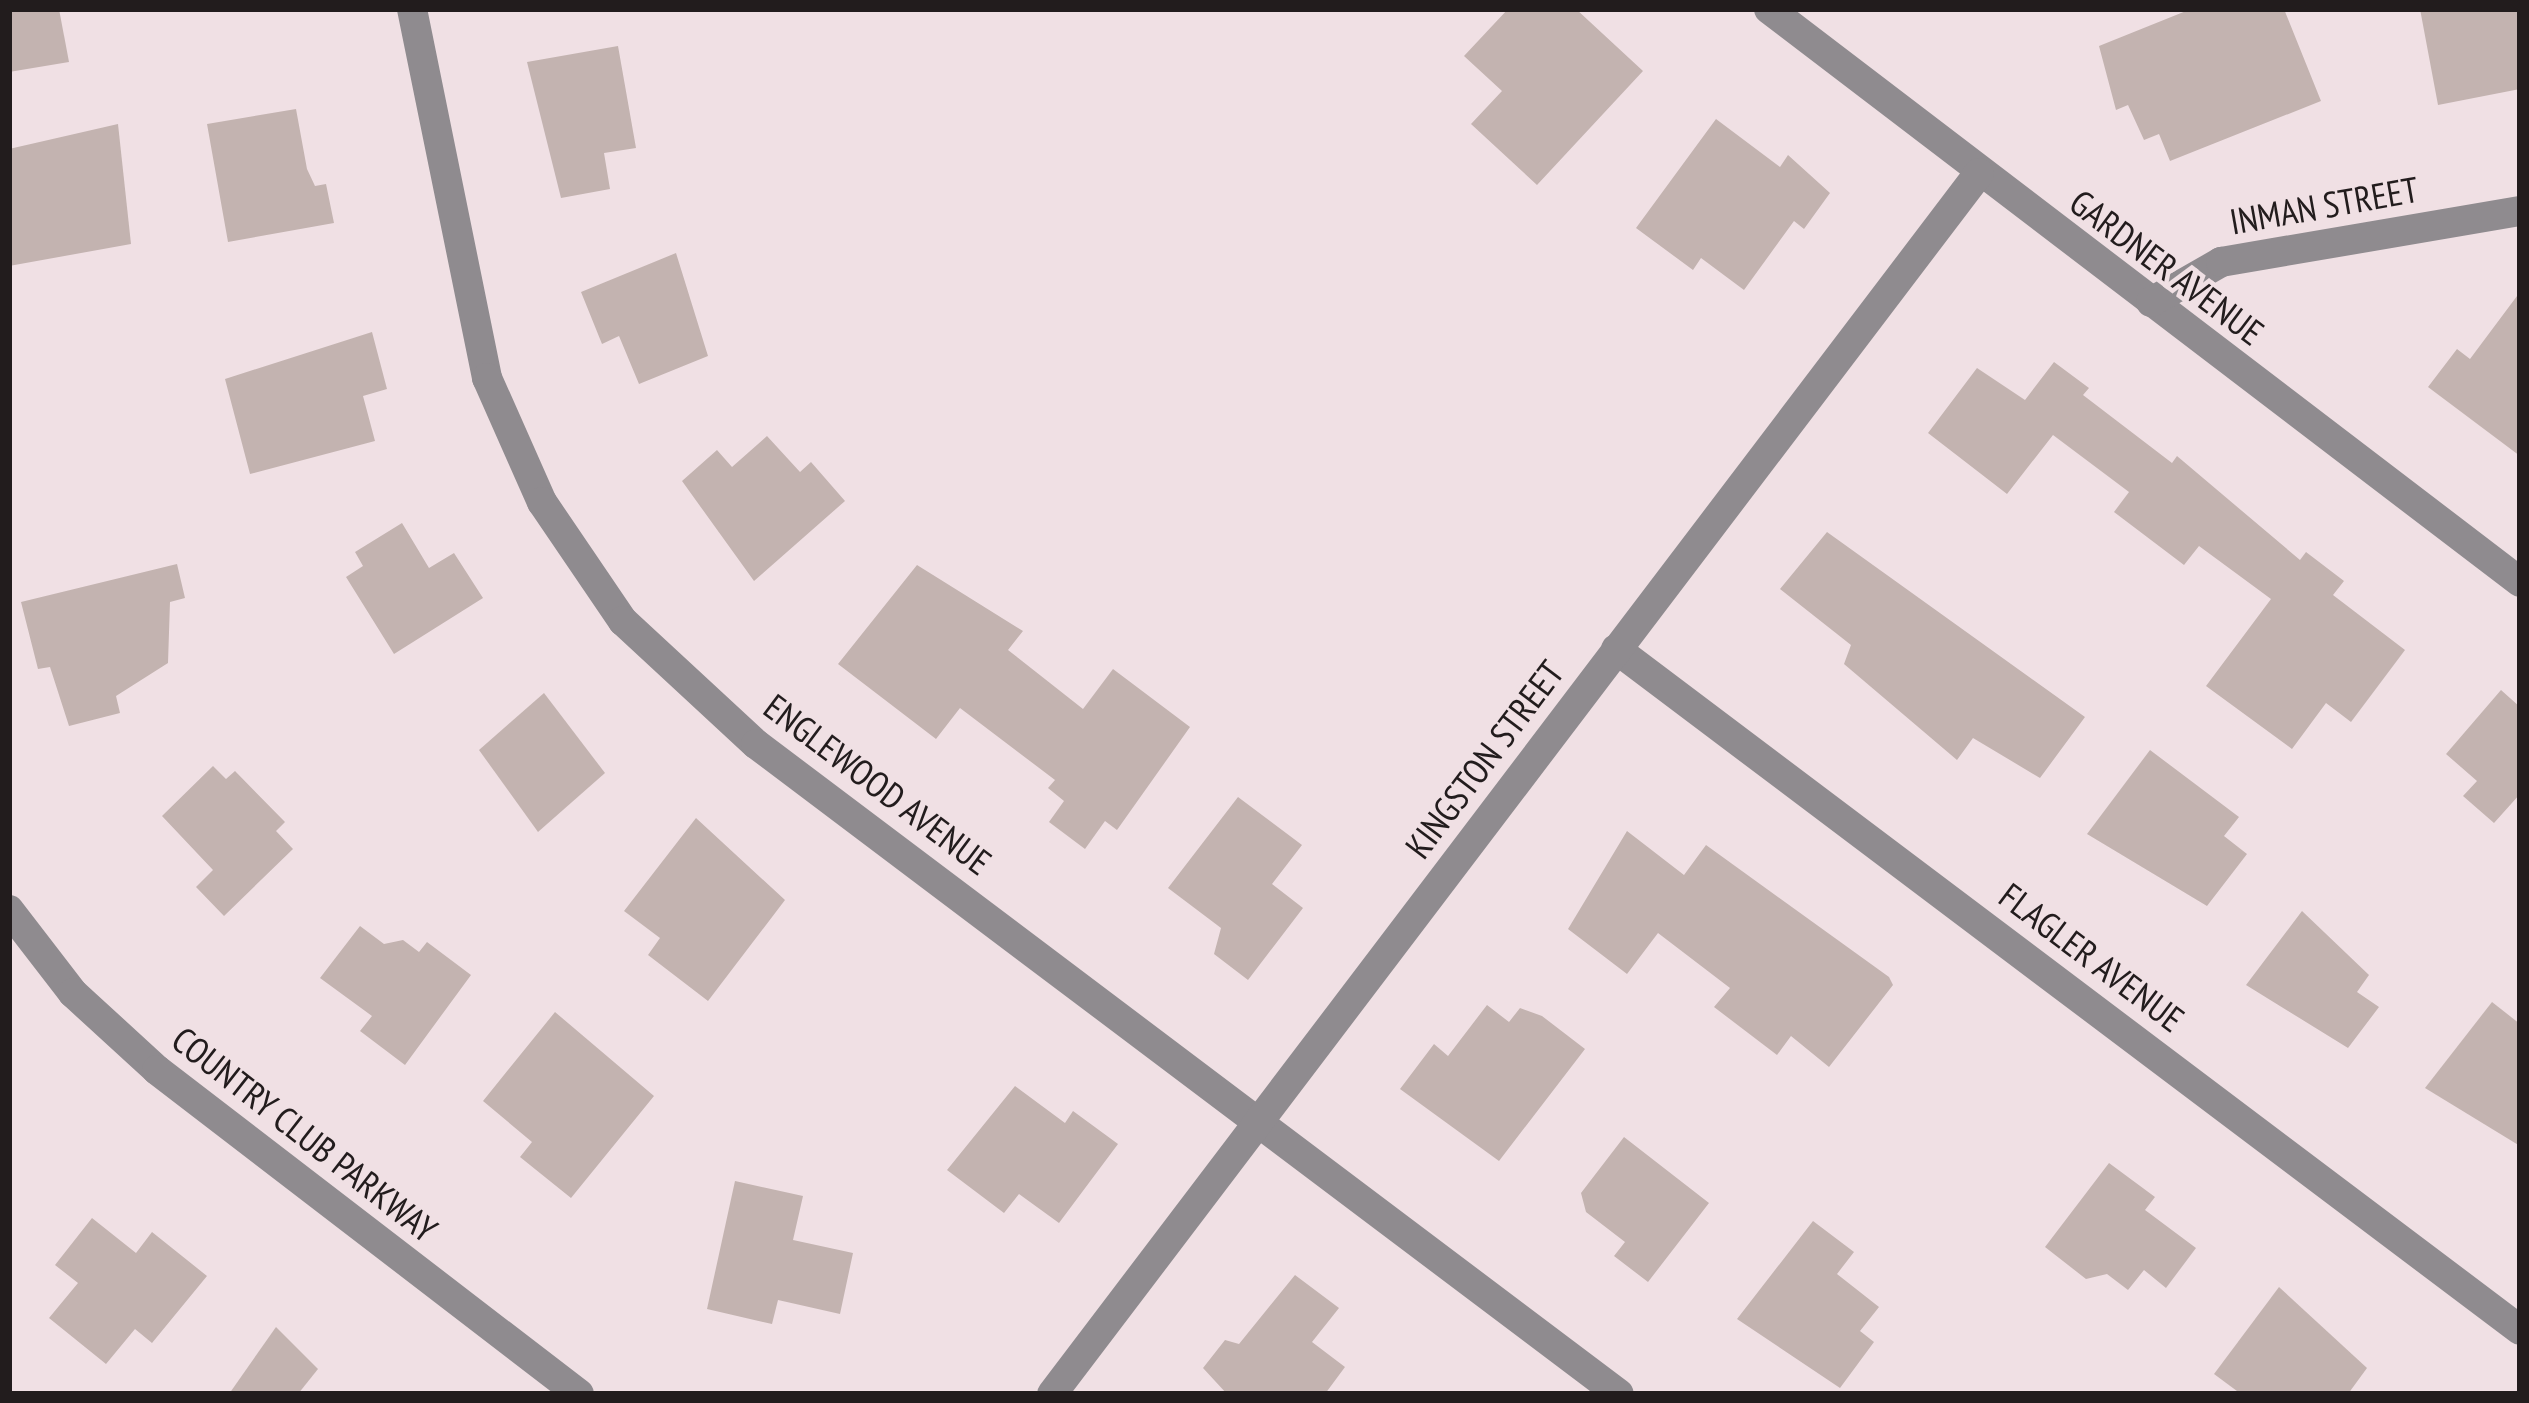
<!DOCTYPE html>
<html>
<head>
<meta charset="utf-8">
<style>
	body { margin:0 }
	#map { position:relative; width:2529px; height:1403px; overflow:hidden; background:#f0e0e4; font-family:"PT Sans Narrow",sans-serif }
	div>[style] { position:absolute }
	.building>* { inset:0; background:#c3b3b0 }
	.street>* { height:30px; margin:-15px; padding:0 15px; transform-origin:15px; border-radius:15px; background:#8f8b8f }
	span { translate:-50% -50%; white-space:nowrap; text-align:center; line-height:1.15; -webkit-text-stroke:9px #f0e0e4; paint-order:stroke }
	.street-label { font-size:36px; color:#221c1d }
	.frame { position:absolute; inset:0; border:12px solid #221c1d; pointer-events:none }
</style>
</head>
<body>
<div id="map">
	<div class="building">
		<i style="clip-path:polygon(9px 9px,59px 9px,69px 62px,9px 72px)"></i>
		<i style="clip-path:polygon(1508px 9px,1576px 9px,1643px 71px,1537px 185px,1471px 124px,1502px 91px,1464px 56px)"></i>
		<i style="clip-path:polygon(2191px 9px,2284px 9px,2321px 101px,2170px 161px,2159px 134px,2144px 140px,2128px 105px,2116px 110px,2099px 46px)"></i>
		<i style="clip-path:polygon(2420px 9px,2520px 9px,2520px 89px,2438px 105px)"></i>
		<i style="clip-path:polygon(618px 46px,636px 148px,604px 153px,610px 189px,561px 198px,527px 62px)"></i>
		<i style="clip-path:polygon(296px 109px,307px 169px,315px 186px,326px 184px,334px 223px,228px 242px,207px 124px)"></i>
		<i style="clip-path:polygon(1716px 119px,1780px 167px,1788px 155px,1830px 193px,1804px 229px,1794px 221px,1744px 290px,1701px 258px,1693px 270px,1636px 228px)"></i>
		<i style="clip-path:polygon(118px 124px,131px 244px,9px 266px,9px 149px)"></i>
		<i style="clip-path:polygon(676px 253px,708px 356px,639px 384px,619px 336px,602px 344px,581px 292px)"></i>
		<i style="clip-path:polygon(2520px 292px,2520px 456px,2428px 387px,2457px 349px,2470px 359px)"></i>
		<i style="clip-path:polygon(372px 332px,387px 389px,363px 396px,375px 441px,250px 474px,225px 379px)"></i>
		<i style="clip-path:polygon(2054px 362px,2089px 388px,2083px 395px,2172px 463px,2177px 456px,2300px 560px,2306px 552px,2344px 581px,2333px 595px,2405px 650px,2351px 722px,2326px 703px,2292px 749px,2206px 686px,2271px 599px,2199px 546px,2184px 565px,2114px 512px,2129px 492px,2053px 435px,2007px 494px,1928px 433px,1977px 368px,2025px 400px)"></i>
		<i style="clip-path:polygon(767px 436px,800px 472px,811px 462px,845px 501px,754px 581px,682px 481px,717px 450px,732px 467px)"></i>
		<i style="clip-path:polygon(402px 523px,429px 568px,454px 553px,483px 598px,394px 654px,346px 577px,363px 566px,355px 552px)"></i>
		<i style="clip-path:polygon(1827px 532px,2085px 717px,2040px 778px,1973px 738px,1957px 760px,1844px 664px,1851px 645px,1780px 589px)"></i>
		<i style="clip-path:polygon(177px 564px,185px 598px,170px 602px,168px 663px,116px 696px,120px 713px,69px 726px,50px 667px,38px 669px,21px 602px)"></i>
		<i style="clip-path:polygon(917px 565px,1023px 631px,1008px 650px,1083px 709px,1113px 669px,1190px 727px,1117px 830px,1105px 821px,1085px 849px,1049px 822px,1064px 801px,1048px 788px,1055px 780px,960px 708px,936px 739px,838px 664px)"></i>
		<i style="clip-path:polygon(2501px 690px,2520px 707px,2520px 794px,2494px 823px,2463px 796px,2477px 781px,2446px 754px)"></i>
		<i style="clip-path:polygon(544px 693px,605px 773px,538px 832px,479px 750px)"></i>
		<i style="clip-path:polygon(2150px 750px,2239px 817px,2224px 836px,2247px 854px,2207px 906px,2087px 834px)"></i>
		<i style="clip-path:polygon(213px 766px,226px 779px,235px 771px,285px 822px,276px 831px,293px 849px,224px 916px,196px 887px,213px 870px,162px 816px)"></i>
		<i style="clip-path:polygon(1238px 797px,1302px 845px,1272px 884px,1303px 908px,1248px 980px,1214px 954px,1221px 928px,1168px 888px)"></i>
		<i style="clip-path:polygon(696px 818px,785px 900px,708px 1001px,648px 955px,660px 938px,624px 911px)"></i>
		<i style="clip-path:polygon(1627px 831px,1684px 875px,1706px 845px,1889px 977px,1893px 985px,1829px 1067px,1791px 1036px,1777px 1055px,1714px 1007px,1730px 988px,1658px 933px,1627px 974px,1568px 929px)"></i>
		<i style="clip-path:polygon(2302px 911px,2369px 975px,2357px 992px,2379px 1007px,2348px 1048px,2246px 985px)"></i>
		<i style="clip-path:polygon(360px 926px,384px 944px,403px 940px,419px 952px,427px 942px,471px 975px,405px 1065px,360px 1031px,372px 1016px,320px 978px)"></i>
		<i style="clip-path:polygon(2492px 1002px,2520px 1024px,2520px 1146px,2425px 1088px)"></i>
		<i style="clip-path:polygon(1487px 1005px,1509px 1022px,1520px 1008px,1542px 1016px,1585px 1049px,1499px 1161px,1400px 1089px,1434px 1044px,1448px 1056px)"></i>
		<i style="clip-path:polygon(555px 1012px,654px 1096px,571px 1198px,520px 1157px,532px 1142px,483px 1101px)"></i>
		<i style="clip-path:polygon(1015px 1086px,1065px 1123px,1073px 1111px,1118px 1144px,1059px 1223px,1019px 1194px,1004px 1213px,947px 1170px)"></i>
		<i style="clip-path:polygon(1624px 1137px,1709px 1203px,1648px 1282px,1614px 1256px,1625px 1242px,1586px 1212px,1581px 1193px)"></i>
		<i style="clip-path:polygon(2109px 1163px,2155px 1197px,2145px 1210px,2196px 1248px,2166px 1288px,2144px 1270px,2128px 1290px,2107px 1274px,2086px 1279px,2045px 1247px)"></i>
		<i style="clip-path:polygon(735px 1181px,803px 1196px,793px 1240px,853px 1253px,840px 1314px,778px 1300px,772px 1324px,707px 1309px)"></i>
		<i style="clip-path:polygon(92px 1218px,136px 1253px,152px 1232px,207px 1276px,152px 1343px,135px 1329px,106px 1364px,49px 1318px,78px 1283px,55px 1265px)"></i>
		<i style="clip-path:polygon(1813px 1221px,1854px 1252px,1837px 1274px,1879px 1307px,1860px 1331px,1874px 1342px,1840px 1388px,1737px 1319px)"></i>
		<i style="clip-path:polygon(1295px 1275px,1339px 1308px,1312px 1342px,1345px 1367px,1325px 1394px,1227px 1394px,1203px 1368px,1225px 1340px,1239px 1344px)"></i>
		<i style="clip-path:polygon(2279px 1287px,2367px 1368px,2348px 1394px,2241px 1394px,2214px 1374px)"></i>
		<i style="clip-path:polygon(276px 1327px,318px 1369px,298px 1394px,229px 1394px)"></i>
	</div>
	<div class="street">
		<i style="left:412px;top:9px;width:377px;rotate:78.5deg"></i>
		<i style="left:487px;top:378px;width:136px;rotate:66.1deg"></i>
		<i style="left:542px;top:502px;width:144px;rotate:55.8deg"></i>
		<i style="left:623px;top:621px;width:181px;rotate:42.8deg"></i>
		<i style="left:756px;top:744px;width:1080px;rotate:36.99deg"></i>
		<i style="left:1769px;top:9px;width:945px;rotate:37.34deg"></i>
		<i style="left:2151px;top:302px;width:81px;rotate:-29.7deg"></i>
		<i style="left:2221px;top:262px;width:303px;rotate:-9.7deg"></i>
		<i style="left:1616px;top:649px;width:1132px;rotate:36.99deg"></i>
		<i style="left:9px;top:910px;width:105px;rotate:52.4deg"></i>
		<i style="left:73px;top:993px;width:114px;rotate:42.5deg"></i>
		<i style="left:157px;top:1070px;width:532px;rotate:37.52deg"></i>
		<i style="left:1052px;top:1394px;width:1533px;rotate:-52.79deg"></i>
	</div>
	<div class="street-label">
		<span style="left:2324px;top:205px;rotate:-10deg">INMAN STREET</span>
		<span style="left:2167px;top:267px;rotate:37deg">GARDNER AVENUE</span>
		<span style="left:1484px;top:759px;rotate:-53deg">KINGSTON STREET</span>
		<span style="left:878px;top:784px;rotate:37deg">ENGLEWOOD AVENUE</span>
		<span style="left:2092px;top:957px;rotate:37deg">FLAGLER AVENUE</span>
		<span style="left:305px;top:1134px;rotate:38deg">COUNTRY CLUB PARKWAY</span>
	</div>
	<div class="frame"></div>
</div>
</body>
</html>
